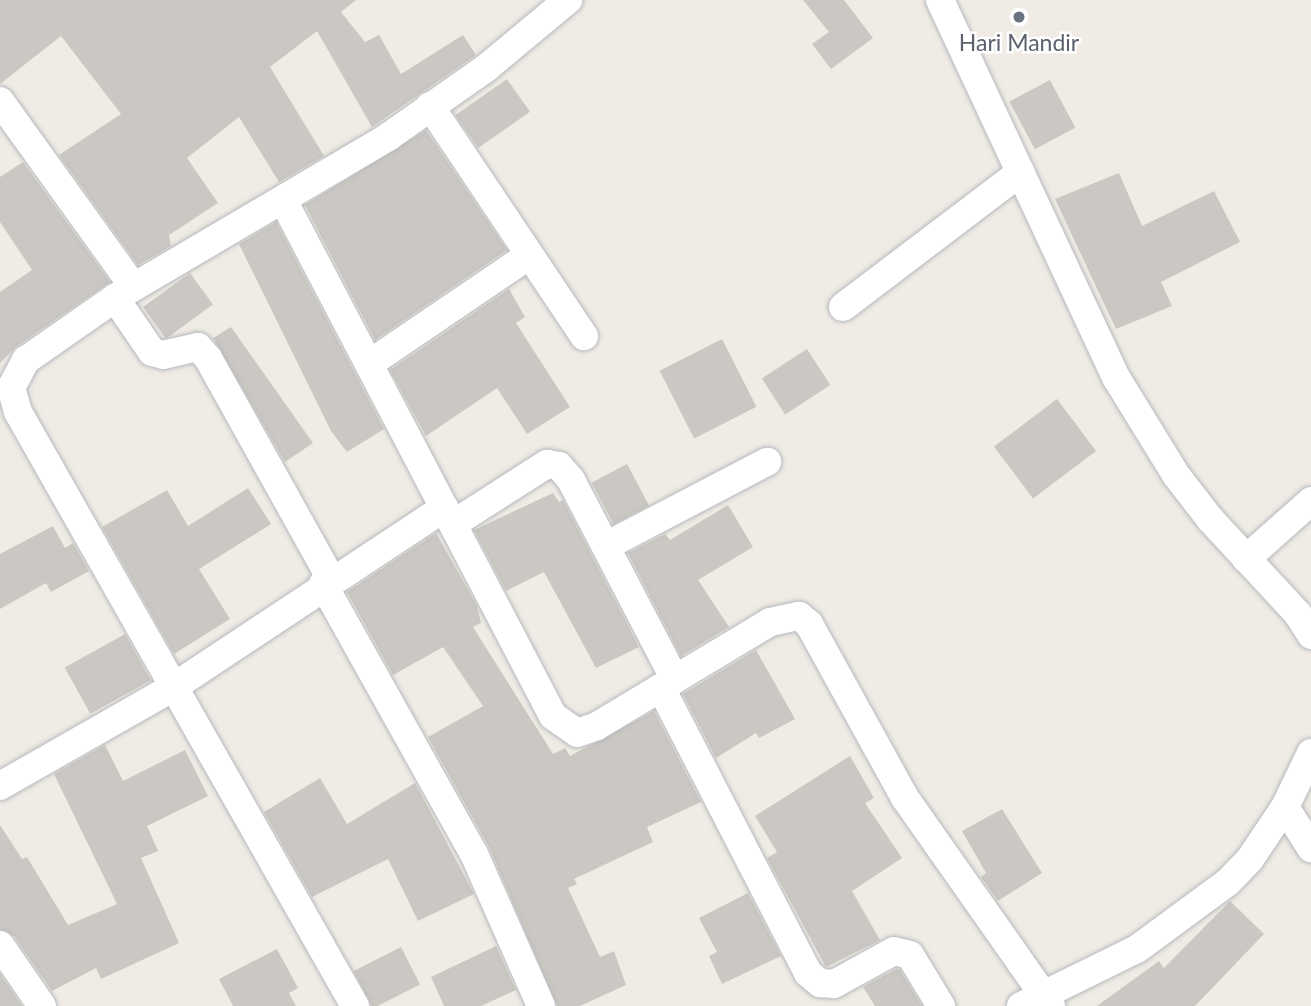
<!DOCTYPE html>
<html>
<head>
<meta charset="utf-8">
<style>
	body { margin:0 }
	#map { position:relative; width:1311px; height:1006px; overflow:hidden; background:#f0ece5; font-family:Lato,sans-serif }
	div>[style] { position:absolute }
	.building>* { inset:0; background:#cbc7c2; transform-origin:0 0 }
	.roads { filter:drop-shadow(0 0 2px #b6b9bd) drop-shadow(0 0 2px #b6b9bd) }
	.street>* { height:28px; margin:-14px; padding:0 14px; transform-origin:14px; border-radius:14px; background:#fff }
	.dots>* { width:19px; height:19px; translate:-50% -50%; box-sizing:border-box; border:4px solid #fff; border-radius:50% }
	span { translate:-50% -50%; white-space:nowrap; text-align:center; line-height:1.15; -webkit-text-stroke:5px #fff; paint-order:stroke }
	.worship-label { font-size:23px; color:#5b616d }
</style>
</head>
<body>
<div id="map">
	<div class="building">
		<i style="clip-path:polygon(0 0,356px 0,341px 12px,365px 42px,379px 35px,401px 74px,463px 35px,476px 55px,372px 127px,317px 31px,270px 67px,324px 156px,279px 182px,239px 117px,187px 158px,218px 203px,169px 235px,171px 246px,138px 265px,59px 155px,121px 114px,61px 36px,0 84px)"></i>
		<i style="clip-path:polygon(803px 0,844px 0,873px 38px,831px 69px,812px 44px,829px 32px)"></i>
		<i style="left:507px;top:79px;width:40px;height:63px;rotate:55deg"></i>
		<i style="left:1050px;top:80px;width:54px;height:46px;rotate:62deg"></i>
		<i style="clip-path:polygon(426px 130px,507px 250px,375px 340px,305px 205px)"></i>
		<i style="clip-path:polygon(23px 162px,110px 282px,17px 346px,0 363px,0 292px,32px 270px,0 222px,0 177px)"></i>
		<i style="clip-path:polygon(1119px 173px,1142px 226px,1214px 191px,1240px 242px,1161px 282px,1172px 306px,1116px 329px,1055px 199px)"></i>
		<i style="clip-path:polygon(276px 222px,384px 429px,347px 452px,331px 431px,239px 244px)"></i>
		<i style="left:190px;top:273px;width:39px;height:58px;rotate:54deg"></i>
		<i style="clip-path:polygon(509px 289px,525px 317px,516px 323px,570px 407px,527px 434px,497px 388px,426px 436px,390px 370px)"></i>
		<i style="clip-path:polygon(231px 327px,313px 443px,285px 462px,213px 338px)"></i>
		<i style="left:722px;top:339px;width:76px;height:70px;rotate:63deg"></i>
		<i style="left:807px;top:349px;width:43px;height:54px;rotate:57deg"></i>
		<i style="left:1057px;top:399px;width:65px;height:79px;rotate:53deg"></i>
		<i style="left:627px;top:464px;width:47px;height:40px;rotate:62deg"></i>
		<i style="clip-path:polygon(248px 488px,271px 524px,199px 569px,230px 619px,174px 654px,102px 527px,167px 490px,188px 526px)"></i>
		<i style="clip-path:polygon(553px 493px,559px 502px,563px 500px,639px 647px,596px 668px,544px 572px,506px 591px,474px 530px)"></i>
		<i style="clip-path:polygon(728px 505px,753px 547px,698px 580px,729px 627px,681px 656px,628px 553px,665px 534px,670px 540px)"></i>
		<i style="clip-path:polygon(53px 526px,65px 548px,73px 543px,89px 571px,51px 592px,46px 583px,0 609px,0 554px)"></i>
		<i style="clip-path:polygon(436px 533px,477px 606px,481px 623px,473px 627px,553px 754px,565px 748px,570px 756px,654px 711px,701px 802px,647px 827px,653px 842px,574px 879px,577px 884px,568px 888px,600px 957px,614px 951px,626px 985px,580px 1006px,557px 1006px,489px 847px,428px 737px,483px 706px,443px 647px,393px 675px,347px 592px)"></i>
		<i style="left:125px;top:634px;width:53px;height:69px;rotate:61deg"></i>
		<i style="clip-path:polygon(756px 650px,795px 719px,759px 738px,756px 733px,716px 758px,683px 694px)"></i>
		<i style="clip-path:polygon(105px 745px,123px 781px,185px 750px,208px 796px,147px 826px,158px 851px,141px 858px,179px 943px,101px 979px,96px 968px,52px 991px,14px 936px,0 929px,0 825px,22px 859px,27px 857px,68px 925px,117px 904px,54px 774px)"></i>
		<i style="clip-path:polygon(850px 756px,874px 798px,865px 803px,902px 858px,852px 891px,880px 940px,826px 967px,767px 858px,777px 852px,755px 816px)"></i>
		<i style="clip-path:polygon(320px 778px,347px 824px,415px 783px,474px 894px,418px 921px,388px 859px,312px 897px,264px 812px)"></i>
		<i style="clip-path:polygon(1002px 809px,1042px 873px,998px 901px,981px 877px,986px 873px,962px 831px)"></i>
		<i style="clip-path:polygon(748px 893px,781px 956px,722px 984px,709px 956px,717px 952px,699px 918px)"></i>
		<i style="clip-path:polygon(1230px 901px,1264px 934px,1195px 1006px,1097px 1006px,1159px 961px,1164px 968px)"></i>
		<i style="clip-path:polygon(496px 946px,516px 990px,481px 1006px,444px 1006px,431px 977px)"></i>
		<i style="left:401px;top:947px;width:42px;height:53px;rotate:63deg"></i>
		<i style="clip-path:polygon(277px 949px,298px 988px,289px 993px,296px 1006px,233px 1006px,219px 979px)"></i>
		<i style="clip-path:polygon(896px 969px,900px 970px,922px 1006px,875px 1006px,863px 987px)"></i>
		<i style="clip-path:polygon(0 974px,22px 1006px,0 1006px)"></i>
	</div>
	<div class="roads">
		<div class="street">
			<i style="left:940px;top:0;width:418px;rotate:65deg"></i>
			<i style="left:1117px;top:379px;width:113px;rotate:58.4deg"></i>
			<i style="left:1176px;top:475px;width:56px;rotate:52.3deg"></i>
			<i style="left:1210px;top:519px;width:129px;rotate:47.2deg"></i>
			<i style="left:1298px;top:614px;width:25px;rotate:58deg"></i>
			<i style="left:0;top:101px;width:228px;rotate:54.3deg"></i>
			<i style="left:430px;top:106px;width:277px;rotate:56.2deg"></i>
			<i style="left:283px;top:200px;width:582px;rotate:62.38deg"></i>
			<i style="left:553px;top:716px;width:29px;rotate:35deg"></i>
			<i style="left:577px;top:733px;width:21px;rotate:-19deg"></i>
			<i style="left:597px;top:726px;width:202px;rotate:-31deg"></i>
			<i style="left:770px;top:622px;width:30px;rotate:-12deg"></i>
			<i style="left:799px;top:616px;width:13px;rotate:39deg"></i>
			<i style="left:809px;top:624px;width:199px;rotate:61.1deg"></i>
			<i style="left:905px;top:798px;width:254px;rotate:54.9deg"></i>
			<i style="left:115px;top:298px;width:65px;rotate:55.6deg"></i>
			<i style="left:152px;top:352px;width:11px;rotate:15deg"></i>
			<i style="left:163px;top:355px;width:36px;rotate:-13deg"></i>
			<i style="left:198px;top:347px;width:15px;rotate:48deg"></i>
			<i style="left:208px;top:358px;width:253px;rotate:60.9deg"></i>
			<i style="left:843px;top:307px;width:223px;rotate:-37.2deg"></i>
			<i style="left:369px;top:364px;width:192px;rotate:-34.2deg"></i>
			<i style="left:453px;top:524px;width:112px;rotate:-32.6deg"></i>
			<i style="left:547px;top:464px;width:12px;rotate:9deg"></i>
			<i style="left:559px;top:466px;width:18px;rotate:49deg"></i>
			<i style="left:571px;top:480px;width:225px;rotate:62.5deg"></i>
			<i style="left:606px;top:546px;width:182px;rotate:-27.6deg"></i>
			<i style="left:1246px;top:559px;width:87px;rotate:-41.7deg"></i>
			<i style="left:323px;top:584px;width:309px;rotate:60.8deg"></i>
			<i style="left:474px;top:854px;width:166px;rotate:66.2deg"></i>
			<i style="left:661px;top:688px;width:321px;rotate:62.7deg"></i>
			<i style="left:808px;top:973px;width:16px;rotate:40deg"></i>
			<i style="left:820px;top:983px;width:14px;rotate:4deg"></i>
			<i style="left:834px;top:984px;width:68px;rotate:-28.8deg"></i>
			<i style="left:894px;top:951px;width:16px;rotate:14deg"></i>
			<i style="left:910px;top:955px;width:60px;rotate:58.7deg"></i>
			<i style="left:0;top:786px;width:202px;rotate:-29.7deg"></i>
			<i style="left:175px;top:686px;width:323px;rotate:-33.5deg"></i>
			<i style="left:1285px;top:807px;width:49px;rotate:57.6deg"></i>
			<i style="left:0;top:945px;width:74px;rotate:55.5deg"></i>
			<i style="left:355px;top:1006px;width:683px;rotate:-119.57deg"></i>
			<i style="left:18px;top:412px;width:25px;rotate:-106deg"></i>
			<i style="left:11px;top:388px;width:32px;rotate:-62deg"></i>
			<i style="left:26px;top:360px;width:108px;rotate:-34.9deg"></i>
			<i style="left:115px;top:298px;width:317px;rotate:-30.5deg"></i>
			<i style="left:388px;top:137px;width:120px;rotate:-35.1deg"></i>
			<i style="left:486px;top:68px;width:107px;rotate:-39.7deg"></i>
			<i style="left:1021px;top:1006px;width:129px;rotate:-26.2deg"></i>
			<i style="left:1137px;top:949px;width:113px;rotate:-36.4deg"></i>
			<i style="left:1228px;top:882px;width:32px;rotate:-46deg"></i>
			<i style="left:1250px;top:859px;width:63px;rotate:-56.1deg"></i>
			<i style="left:1285px;top:807px;width:60px;rotate:-64.3deg"></i>
		</div>
	</div>
	<div class="dots">
		<i style="left:1019px;top:17px;background:#6b7280"></i>
	</div>
	<div class="worship-label">
		<span style="left:1019px;top:42px">Hari Mandir</span>
	</div>
</div>
</body>
</html>
